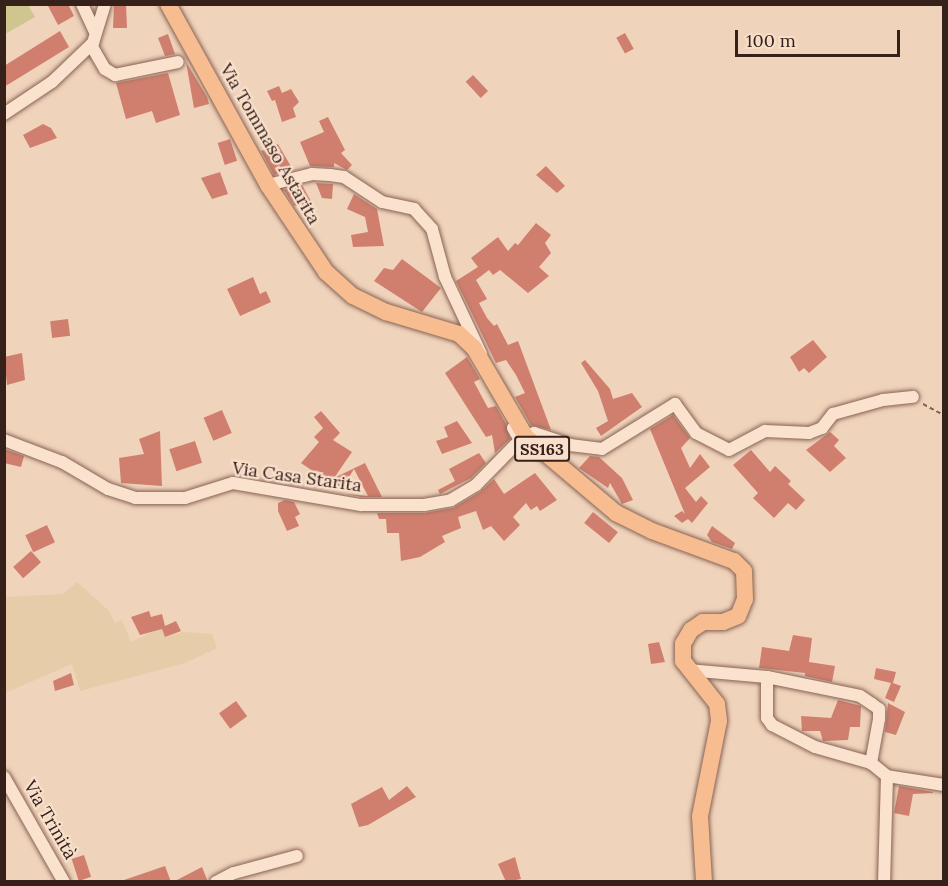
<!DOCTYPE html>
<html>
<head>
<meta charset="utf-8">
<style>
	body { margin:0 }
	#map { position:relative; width:948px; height:886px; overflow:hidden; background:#f0d3bb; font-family:Lora,serif }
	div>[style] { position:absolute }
	.farmland>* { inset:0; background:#e6cca8 }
	.green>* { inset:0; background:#cec58f }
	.building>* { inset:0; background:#d07f6e; transform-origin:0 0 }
	.path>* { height:2px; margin-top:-1px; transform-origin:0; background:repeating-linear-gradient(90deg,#876354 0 4.5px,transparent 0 7.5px) }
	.roads { filter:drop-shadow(0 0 2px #876354) drop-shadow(0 0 2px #876354) }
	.minor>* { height:12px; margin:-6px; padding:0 6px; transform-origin:6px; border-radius:6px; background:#fae2ce }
	.major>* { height:16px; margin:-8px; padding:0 8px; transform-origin:8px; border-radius:8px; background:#f7bc8f }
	span { translate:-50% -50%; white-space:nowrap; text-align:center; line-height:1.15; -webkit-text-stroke:4.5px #f7dfcb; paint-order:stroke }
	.shield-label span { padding:2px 4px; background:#f7dfcb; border:2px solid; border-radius:4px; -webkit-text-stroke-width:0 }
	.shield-label { font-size:16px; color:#36201a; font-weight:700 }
	.street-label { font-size:18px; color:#36201a }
	.frame { position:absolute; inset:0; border:6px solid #36201a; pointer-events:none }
	.scale { position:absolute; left:735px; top:30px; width:165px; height:27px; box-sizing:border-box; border:3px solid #36201a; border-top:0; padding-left:8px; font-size:18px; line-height:21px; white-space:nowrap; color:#36201a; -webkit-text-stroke:4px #f7dfcb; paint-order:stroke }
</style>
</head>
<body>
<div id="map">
	<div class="farmland">
		<i style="clip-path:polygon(77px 582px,109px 611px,115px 623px,122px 620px,131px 642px,161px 628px,166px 637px,183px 632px,212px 634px,217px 648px,185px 663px,80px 691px,72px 664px,5px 693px,5px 597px,63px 594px)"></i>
	</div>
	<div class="green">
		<i style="clip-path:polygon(5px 4px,28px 5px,35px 17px,5px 34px)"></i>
	</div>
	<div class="building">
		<i style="clip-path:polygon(47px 4px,68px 4px,74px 16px,58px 25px)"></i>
		<i style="clip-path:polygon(126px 4px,127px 28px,113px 28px,114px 5px)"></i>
		<i style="clip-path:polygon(60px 31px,69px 47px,4px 87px,4px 66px)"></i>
		<i style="left:625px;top:33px;width:18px;height:10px;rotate:61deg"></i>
		<i style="clip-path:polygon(168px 34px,175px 54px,165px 56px,158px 38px)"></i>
		<i style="clip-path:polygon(186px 62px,207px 97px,209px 104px,194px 108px)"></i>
		<i style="clip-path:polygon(168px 73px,180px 115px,156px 123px,152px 111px,126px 119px,116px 83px)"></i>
		<i style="left:473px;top:75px;width:22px;height:10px;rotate:47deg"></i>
		<i style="clip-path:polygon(279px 86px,282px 93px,291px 89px,299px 102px,293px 108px,296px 117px,282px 122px,275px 100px,272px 101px,267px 91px)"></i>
		<i style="clip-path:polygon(328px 117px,345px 150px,341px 153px,352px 165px,347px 170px,334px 163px,334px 167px,310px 166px,300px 142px,324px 132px,319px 121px)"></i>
		<i style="clip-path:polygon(43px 124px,51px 128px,57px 138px,30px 148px,23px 135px)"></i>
		<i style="left:230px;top:139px;width:23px;height:13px;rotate:72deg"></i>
		<i style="clip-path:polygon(278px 144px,293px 170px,274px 175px,261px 151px)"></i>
		<i style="clip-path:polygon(546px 166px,565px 186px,557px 193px,536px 175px)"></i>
		<i style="clip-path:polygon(220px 172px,228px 194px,212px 199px,201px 178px)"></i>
		<i style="clip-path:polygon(316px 183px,333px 184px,332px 199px,322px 198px)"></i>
		<i style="clip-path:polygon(302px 185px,312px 203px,294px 206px,284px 190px)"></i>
		<i style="clip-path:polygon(354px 194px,377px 209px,384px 246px,353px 247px,351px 235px,368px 232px,365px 217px,347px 209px)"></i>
		<i style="clip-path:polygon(536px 223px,551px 235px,545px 243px,551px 253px,539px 267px,549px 276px,528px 293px,500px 270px,493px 275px,489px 270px,476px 280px,487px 299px,479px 303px,487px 318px,494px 326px,497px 324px,508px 345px,518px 341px,551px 430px,531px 425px,515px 397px,525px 393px,516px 375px,506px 360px,496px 363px,456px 281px,478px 267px,471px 258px,498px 237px,508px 251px,515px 243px,518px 245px)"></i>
		<i style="clip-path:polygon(402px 259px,441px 288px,422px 312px,374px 281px,384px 268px,393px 270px)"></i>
		<i style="clip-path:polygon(253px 277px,260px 294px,266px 291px,271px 302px,240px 316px,227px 289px)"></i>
		<i style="left:68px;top:319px;width:17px;height:18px;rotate:83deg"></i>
		<i style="clip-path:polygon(813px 340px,827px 357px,809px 373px,804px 368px,799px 372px,790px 357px)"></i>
		<i style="clip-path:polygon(22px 353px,25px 380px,7px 385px,4px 357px)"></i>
		<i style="clip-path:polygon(467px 357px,480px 379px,474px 382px,488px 408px,496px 406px,506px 424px,510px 439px,495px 453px,492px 435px,486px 437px,445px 373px)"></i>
		<i style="clip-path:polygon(585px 360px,610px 389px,613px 399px,632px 393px,642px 407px,601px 436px,596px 428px,608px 421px,598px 391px,581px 363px)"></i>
		<i style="left:222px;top:410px;width:25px;height:20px;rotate:67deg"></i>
		<i style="clip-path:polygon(321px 411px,340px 433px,333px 440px,352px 452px,334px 478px,365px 463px,382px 497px,362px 497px,346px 494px,368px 496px,354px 469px,341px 490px,301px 463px,319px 442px,314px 437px,323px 428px,314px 417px)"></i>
		<i style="clip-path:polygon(673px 415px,690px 438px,681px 448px,690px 468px,700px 454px,710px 467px,685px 488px,696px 502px,701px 496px,708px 503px,692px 523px,688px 519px,682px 523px,674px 516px,682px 511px,685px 514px,650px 429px)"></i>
		<i style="clip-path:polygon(457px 421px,472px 443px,442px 454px,436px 441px,448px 437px,444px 427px)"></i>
		<i style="clip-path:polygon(160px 431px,162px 486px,121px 483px,119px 458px,144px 454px,139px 439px)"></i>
		<i style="clip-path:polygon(830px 432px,839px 440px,834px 446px,846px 458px,830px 472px,806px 450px)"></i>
		<i style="left:195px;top:441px;width:23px;height:27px;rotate:72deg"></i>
		<i style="clip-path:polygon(4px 449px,24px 456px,21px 467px,4px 463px)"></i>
		<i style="clip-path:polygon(751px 450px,770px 472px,775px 466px,791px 481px,788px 484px,805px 500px,796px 510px,788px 503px,774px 518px,753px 498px,758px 493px,733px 465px)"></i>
		<i style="clip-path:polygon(479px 453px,486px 463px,471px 478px,440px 494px,438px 490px,455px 481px,449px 469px)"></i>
		<i style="clip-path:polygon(590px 456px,599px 457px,622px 478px,633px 500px,622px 504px,610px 483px,608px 488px,579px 468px)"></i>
		<i style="clip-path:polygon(535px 473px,557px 500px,540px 511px,537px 506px,531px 510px,526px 503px,513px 517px,520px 525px,504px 541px,491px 526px,483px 530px,476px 511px,458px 517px,461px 528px,442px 536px,445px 542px,420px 557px,401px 561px,399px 533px,387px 533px,386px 519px,379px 519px,377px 513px,424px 513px,453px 508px,480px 492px,494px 479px,504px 494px)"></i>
		<i style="clip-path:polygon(285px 500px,294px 502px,300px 514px,295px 517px,299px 526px,287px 531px,278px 511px,278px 503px)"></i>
		<i style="left:593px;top:512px;width:32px;height:14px;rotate:39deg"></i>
		<i style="left:47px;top:525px;width:19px;height:24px;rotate:65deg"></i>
		<i style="clip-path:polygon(712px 526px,735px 543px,732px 549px,712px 542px,707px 535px)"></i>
		<i style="left:31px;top:551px;width:15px;height:24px;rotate:48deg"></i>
		<i style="clip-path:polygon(149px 611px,151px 617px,162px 614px,165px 626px,176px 621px,181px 631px,165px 637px,162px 629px,140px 635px,131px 617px)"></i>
		<i style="clip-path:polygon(793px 635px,812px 638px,809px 662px,835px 666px,832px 682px,805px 676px,805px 673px,759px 668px,762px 647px,789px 651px)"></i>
		<i style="clip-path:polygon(659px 642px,665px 662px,651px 664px,648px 644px)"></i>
		<i style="clip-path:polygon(876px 668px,896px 672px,893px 683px,901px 686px,894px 702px,885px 698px,891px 683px,874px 679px)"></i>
		<i style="clip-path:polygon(71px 673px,74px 685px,55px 691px,53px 681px)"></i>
		<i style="clip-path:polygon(838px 700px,861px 706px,860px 727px,850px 727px,848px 740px,823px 741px,820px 731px,802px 731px,801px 716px,831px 718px)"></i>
		<i style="left:236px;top:701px;width:19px;height:21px;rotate:54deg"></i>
		<i style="clip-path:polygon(888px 703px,905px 712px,896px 735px,885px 732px)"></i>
		<i style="clip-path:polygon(407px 786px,416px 797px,368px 825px,359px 827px,351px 804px,382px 787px,389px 800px)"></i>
		<i style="clip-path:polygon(899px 786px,933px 792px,933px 793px,913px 794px,909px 816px,894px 813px)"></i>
		<i style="left:84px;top:855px;width:23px;height:13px;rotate:72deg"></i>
		<i style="clip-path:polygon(515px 857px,521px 879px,506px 882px,498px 864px)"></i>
		<i style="clip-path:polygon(165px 866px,171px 882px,124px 882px,124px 880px)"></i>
		<i style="clip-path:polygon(202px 867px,208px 882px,173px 882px)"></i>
	</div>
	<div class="path">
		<i style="left:923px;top:404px;width:24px;rotate:28deg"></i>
	</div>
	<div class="roads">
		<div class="minor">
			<i style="left:82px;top:4px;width:31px;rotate:65deg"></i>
			<i style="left:91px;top:45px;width:28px;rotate:60deg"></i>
			<i style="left:105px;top:69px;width:12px;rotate:31deg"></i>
			<i style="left:115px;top:75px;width:64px;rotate:-11.7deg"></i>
			<i style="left:4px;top:114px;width:58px;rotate:-33.7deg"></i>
			<i style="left:52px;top:82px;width:57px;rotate:-43.6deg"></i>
			<i style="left:93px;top:43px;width:41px;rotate:-72.9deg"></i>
			<i style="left:268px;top:185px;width:45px;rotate:-14deg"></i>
			<i style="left:312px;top:174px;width:18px;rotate:3deg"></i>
			<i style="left:330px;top:175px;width:14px;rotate:8deg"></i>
			<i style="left:344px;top:177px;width:45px;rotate:33.3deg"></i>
			<i style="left:382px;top:202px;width:33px;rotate:12deg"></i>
			<i style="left:414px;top:209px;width:27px;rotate:48deg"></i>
			<i style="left:432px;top:229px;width:50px;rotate:74.8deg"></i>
			<i style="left:445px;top:277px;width:85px;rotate:64.9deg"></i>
			<i style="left:526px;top:437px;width:9px;rotate:-27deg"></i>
			<i style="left:534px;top:433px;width:38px;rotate:18deg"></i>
			<i style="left:570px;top:445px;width:32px;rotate:7deg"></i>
			<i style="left:602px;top:449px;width:86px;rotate:-31.7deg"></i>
			<i style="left:675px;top:404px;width:36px;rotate:54deg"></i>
			<i style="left:696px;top:433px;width:37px;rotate:27deg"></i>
			<i style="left:729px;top:450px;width:41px;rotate:-27.8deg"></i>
			<i style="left:765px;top:431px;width:44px;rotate:2.6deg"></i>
			<i style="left:809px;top:433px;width:14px;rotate:-21deg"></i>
			<i style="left:822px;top:428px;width:18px;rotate:-52deg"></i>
			<i style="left:833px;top:414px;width:52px;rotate:-15.6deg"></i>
			<i style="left:883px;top:400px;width:30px;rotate:-6deg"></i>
			<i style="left:4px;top:440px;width:62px;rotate:20.8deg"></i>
			<i style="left:62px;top:462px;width:53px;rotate:30.4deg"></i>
			<i style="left:108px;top:489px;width:28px;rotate:18deg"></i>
			<i style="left:135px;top:498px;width:50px"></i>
			<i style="left:185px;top:498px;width:50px;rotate:-17.4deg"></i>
			<i style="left:233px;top:483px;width:130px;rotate:9.8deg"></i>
			<i style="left:361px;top:505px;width:63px"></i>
			<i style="left:424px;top:505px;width:27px;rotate:-10deg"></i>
			<i style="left:451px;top:500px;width:29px;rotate:-31deg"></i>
			<i style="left:476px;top:485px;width:63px;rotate:-45.6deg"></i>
			<i style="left:520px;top:440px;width:14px;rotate:-120deg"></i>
			<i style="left:688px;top:670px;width:79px;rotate:5.1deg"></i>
			<i style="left:767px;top:677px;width:41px;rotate:90deg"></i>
			<i style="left:767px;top:718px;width:9px;rotate:54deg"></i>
			<i style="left:772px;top:725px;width:48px;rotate:27.1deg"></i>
			<i style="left:815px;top:747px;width:58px;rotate:15.9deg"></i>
			<i style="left:871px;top:763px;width:21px;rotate:39deg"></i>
			<i style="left:887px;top:776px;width:106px;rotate:91.6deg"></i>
			<i style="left:767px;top:677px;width:95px;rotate:11.5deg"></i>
			<i style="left:860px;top:696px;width:14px;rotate:34deg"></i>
			<i style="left:872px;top:704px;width:9px;rotate:36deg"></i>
			<i style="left:879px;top:709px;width:10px;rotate:90deg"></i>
			<i style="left:879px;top:719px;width:45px;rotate:100.3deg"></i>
			<i style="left:887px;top:776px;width:58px;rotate:9deg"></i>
			<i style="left:4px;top:777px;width:121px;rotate:60.3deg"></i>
			<i style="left:216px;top:882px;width:20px;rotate:-27deg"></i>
			<i style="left:234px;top:873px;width:65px;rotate:-15.1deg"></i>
		</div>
		<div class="major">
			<i style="left:168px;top:4px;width:207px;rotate:61.1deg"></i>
			<i style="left:268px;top:185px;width:105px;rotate:56.3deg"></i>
			<i style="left:326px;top:272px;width:36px;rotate:42deg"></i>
			<i style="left:353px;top:296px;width:37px;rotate:26deg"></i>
			<i style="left:386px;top:312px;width:76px;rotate:16.8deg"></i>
			<i style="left:459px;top:334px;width:21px;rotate:43deg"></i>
			<i style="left:474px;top:348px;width:103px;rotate:59.7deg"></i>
			<i style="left:526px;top:437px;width:118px;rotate:40.2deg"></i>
			<i style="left:616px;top:513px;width:40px;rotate:26.6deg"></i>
			<i style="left:652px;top:531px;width:87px;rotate:20.1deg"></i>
			<i style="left:734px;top:561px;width:14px;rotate:45deg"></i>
			<i style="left:744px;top:571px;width:28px;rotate:88deg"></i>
			<i style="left:745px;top:599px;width:18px;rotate:112deg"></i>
			<i style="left:738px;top:616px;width:16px;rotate:158deg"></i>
			<i style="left:723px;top:622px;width:20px;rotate:180deg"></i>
			<i style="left:703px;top:622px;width:14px;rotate:146deg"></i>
			<i style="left:691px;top:630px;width:16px;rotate:120deg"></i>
			<i style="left:683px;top:644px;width:17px;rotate:90deg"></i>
			<i style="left:683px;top:661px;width:55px;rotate:51.7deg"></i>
			<i style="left:717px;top:704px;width:17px;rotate:83deg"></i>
			<i style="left:719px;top:721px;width:97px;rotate:101.3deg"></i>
			<i style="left:700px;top:816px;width:66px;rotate:86.5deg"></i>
		</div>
	</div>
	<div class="shield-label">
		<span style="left:542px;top:449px">SS163</span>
	</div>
	<div class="street-label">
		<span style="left:270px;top:144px;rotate:60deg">Via Tommaso Astarita</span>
		<span style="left:297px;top:477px;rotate:8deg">Via Casa Starita</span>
		<span style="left:50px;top:820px;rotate:60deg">Via Trinità</span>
	</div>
	<div class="frame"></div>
	<div class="scale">100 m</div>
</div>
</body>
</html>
